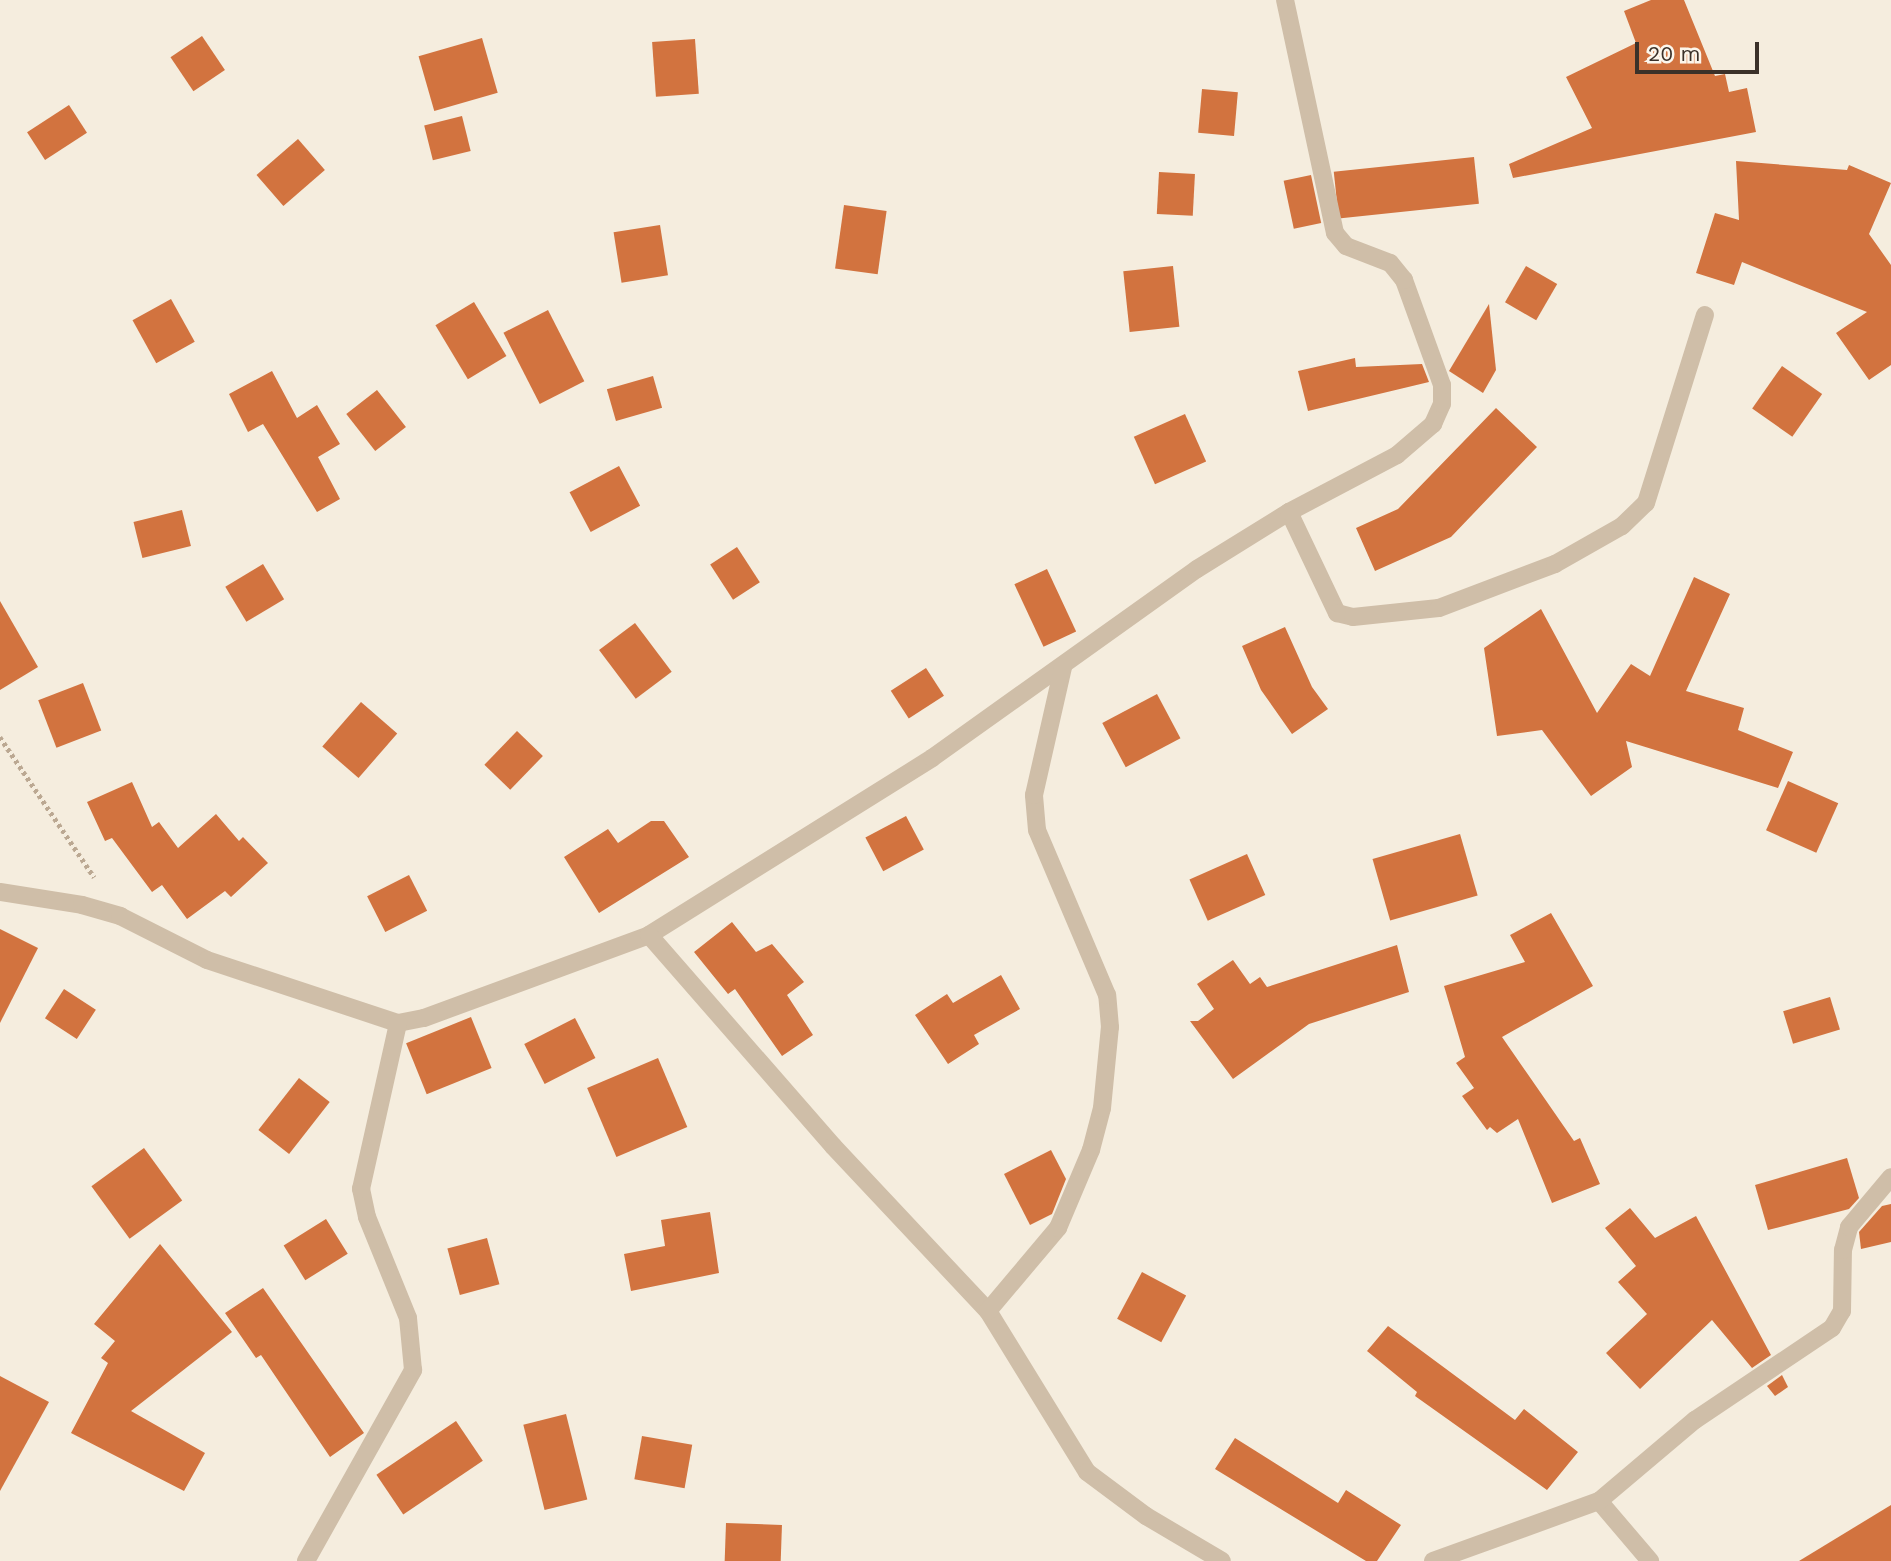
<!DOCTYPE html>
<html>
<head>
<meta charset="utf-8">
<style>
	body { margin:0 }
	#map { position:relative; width:1891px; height:1561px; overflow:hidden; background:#f5edde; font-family:"Work Sans",sans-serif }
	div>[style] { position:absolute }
	.building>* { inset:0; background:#d2733f; transform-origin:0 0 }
	.path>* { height:4.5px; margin-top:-2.25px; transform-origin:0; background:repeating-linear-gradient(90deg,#bba892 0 3.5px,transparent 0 7px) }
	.street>* { height:18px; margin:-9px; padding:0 9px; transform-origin:9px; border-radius:9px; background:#cfbea8 }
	span { translate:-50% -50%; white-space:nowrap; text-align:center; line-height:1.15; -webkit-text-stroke:5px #fcf6eb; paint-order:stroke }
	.scale { position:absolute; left:1635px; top:42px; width:124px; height:32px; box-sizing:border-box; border:4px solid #3b3129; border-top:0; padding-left:9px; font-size:21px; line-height:24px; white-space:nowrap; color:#3b3129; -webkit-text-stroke:5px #fcf6eb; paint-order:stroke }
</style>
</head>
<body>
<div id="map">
	<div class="building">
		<i style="clip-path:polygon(1651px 0,1684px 0,1715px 76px,1725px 74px,1729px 92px,1747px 88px,1756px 132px,1513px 178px,1509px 164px,1592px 128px,1566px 77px,1636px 43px,1624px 11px)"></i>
		<i style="left:202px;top:36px;width:41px;height:38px;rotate:56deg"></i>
		<i style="left:482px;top:38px;width:57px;height:66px;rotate:74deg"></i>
		<i style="left:695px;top:39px;width:55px;height:43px;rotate:86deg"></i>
		<i style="left:1202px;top:89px;width:36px;height:44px;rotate:5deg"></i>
		<i style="left:69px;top:105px;width:33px;height:50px;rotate:57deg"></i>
		<i style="left:462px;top:116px;width:36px;height:39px;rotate:76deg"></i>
		<i style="left:298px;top:139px;width:41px;height:55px;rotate:49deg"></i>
		<i style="left:1474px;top:157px;width:47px;height:141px;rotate:84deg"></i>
		<i style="clip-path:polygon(1736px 161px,1847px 170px,1849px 165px,1891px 183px,1869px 234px,1891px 265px,1891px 365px,1869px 380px,1836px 333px,1867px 312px,1742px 262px,1734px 285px,1696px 273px,1715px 213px,1739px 220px)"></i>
		<i style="left:1159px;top:172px;width:36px;height:42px;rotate:3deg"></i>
		<i style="left:1311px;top:175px;width:49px;height:28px;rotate:78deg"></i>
		<i style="left:844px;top:205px;width:43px;height:64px;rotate:8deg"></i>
		<i style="left:660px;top:225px;width:51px;height:47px;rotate:81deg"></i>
		<i style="left:1173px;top:266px;width:61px;height:50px;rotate:84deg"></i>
		<i style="left:1526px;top:266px;width:36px;height:42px;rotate:30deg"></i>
		<i style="left:171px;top:299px;width:49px;height:44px;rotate:61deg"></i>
		<i style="left:474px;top:302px;width:63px;height:45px;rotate:59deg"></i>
		<i style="clip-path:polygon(1489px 304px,1496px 370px,1483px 393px,1449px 371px)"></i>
		<i style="left:548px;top:310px;width:80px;height:50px;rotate:63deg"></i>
		<i style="clip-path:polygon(1355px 358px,1356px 367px,1422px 364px,1429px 382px,1308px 411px,1298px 371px)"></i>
		<i style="left:1782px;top:366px;width:49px;height:52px;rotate:35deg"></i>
		<i style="clip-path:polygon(272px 371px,297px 418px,317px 405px,340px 444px,318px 457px,340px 499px,317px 512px,263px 424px,248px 432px,229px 394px)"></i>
		<i style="left:653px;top:376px;width:33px;height:48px;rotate:74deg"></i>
		<i style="left:377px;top:390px;width:47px;height:39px;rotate:52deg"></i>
		<i style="clip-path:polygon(1496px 408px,1537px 447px,1451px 537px,1375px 571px,1356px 528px,1398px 509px)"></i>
		<i style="left:1185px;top:414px;width:52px;height:56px;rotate:66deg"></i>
		<i style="left:619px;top:466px;width:45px;height:56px;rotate:62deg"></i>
		<i style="left:182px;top:510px;width:37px;height:50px;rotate:76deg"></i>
		<i style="left:737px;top:547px;width:42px;height:32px;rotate:57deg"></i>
		<i style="left:263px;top:564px;width:41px;height:44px;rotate:59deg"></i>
		<i style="left:1047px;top:569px;width:69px;height:36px;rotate:65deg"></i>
		<i style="clip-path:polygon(1694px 577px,1730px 594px,1686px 691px,1744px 708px,1738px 730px,1793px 752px,1778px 788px,1626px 741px,1632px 767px,1591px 796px,1542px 730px,1497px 736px,1484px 648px,1541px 609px,1597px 713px,1631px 664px,1650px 676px)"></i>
		<i style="clip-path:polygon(0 601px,38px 667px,0 690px)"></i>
		<i style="left:635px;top:623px;width:61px;height:45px;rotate:53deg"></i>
		<i style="clip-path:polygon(1285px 627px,1312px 687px,1328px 709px,1292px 734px,1261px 690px,1242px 646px)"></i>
		<i style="left:926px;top:668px;width:33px;height:42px;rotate:57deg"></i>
		<i style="left:83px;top:683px;width:51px;height:48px;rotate:69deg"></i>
		<i style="left:1157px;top:694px;width:50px;height:62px;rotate:62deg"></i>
		<i style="left:361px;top:702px;width:48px;height:59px;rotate:41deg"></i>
		<i style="left:517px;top:731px;width:36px;height:47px;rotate:44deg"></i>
		<i style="left:1788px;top:781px;width:55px;height:54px;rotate:24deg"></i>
		<i style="clip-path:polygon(132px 782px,152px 827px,159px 822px,178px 848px,216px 814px,239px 841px,243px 837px,268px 863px,231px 897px,225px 891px,187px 919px,162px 885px,152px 892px,112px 838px,105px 841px,87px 802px)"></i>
		<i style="left:906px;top:816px;width:38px;height:46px;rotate:62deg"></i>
		<i style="clip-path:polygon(651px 821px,664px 821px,689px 857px,599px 913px,564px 857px,608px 829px,618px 843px)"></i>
		<i style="left:1460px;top:834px;width:64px;height:91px;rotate:74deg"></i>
		<i style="left:1247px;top:854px;width:45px;height:63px;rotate:66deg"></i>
		<i style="left:409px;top:875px;width:40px;height:47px;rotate:63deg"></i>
		<i style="clip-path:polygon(1551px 913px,1593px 986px,1502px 1037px,1574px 1141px,1580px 1138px,1600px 1184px,1552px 1203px,1518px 1119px,1497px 1133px,1490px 1127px,1487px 1130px,1462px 1096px,1474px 1088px,1456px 1063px,1465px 1057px,1444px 986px,1525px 962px,1510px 935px)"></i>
		<i style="clip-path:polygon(732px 922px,756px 952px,772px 944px,804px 982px,787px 995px,813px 1035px,782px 1056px,735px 989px,728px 994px,694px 952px)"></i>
		<i style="clip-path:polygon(0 929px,38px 948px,0 1023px)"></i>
		<i style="clip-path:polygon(1397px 945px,1409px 992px,1309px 1024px,1233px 1079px,1190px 1021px,1198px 1021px,1214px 1009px,1197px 984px,1233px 960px,1250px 984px,1260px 977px,1267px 987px)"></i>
		<i style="clip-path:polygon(1001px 975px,1020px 1009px,974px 1035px,979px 1044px,948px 1064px,915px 1015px,947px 994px,953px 1003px)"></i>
		<i style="left:64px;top:989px;width:38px;height:35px;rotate:33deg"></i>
		<i style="left:1830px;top:997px;width:34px;height:49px;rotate:73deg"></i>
		<i style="left:471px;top:1017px;width:55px;height:70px;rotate:68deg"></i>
		<i style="left:575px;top:1018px;width:45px;height:57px;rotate:63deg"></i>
		<i style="left:658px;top:1058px;width:75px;height:77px;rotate:67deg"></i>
		<i style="left:299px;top:1078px;width:39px;height:66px;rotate:38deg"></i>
		<i style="left:144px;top:1148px;width:65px;height:65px;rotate:54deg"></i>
		<i style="clip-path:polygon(1051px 1150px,1066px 1179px,1052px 1214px,1030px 1225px,1004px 1174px)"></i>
		<i style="clip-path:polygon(1847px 1158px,1859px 1198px,1849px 1209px,1768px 1230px,1755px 1185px)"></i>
		<i style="clip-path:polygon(1891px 1204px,1891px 1242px,1861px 1249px,1859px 1232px,1882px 1206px)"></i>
		<i style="clip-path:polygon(1630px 1208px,1655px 1238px,1696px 1216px,1771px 1355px,1752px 1368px,1712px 1320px,1640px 1389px,1606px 1353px,1647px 1314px,1618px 1282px,1636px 1266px,1605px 1228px)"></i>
		<i style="clip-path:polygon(710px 1212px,719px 1273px,631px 1291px,624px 1254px,665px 1246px,661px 1220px)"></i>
		<i style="left:326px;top:1219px;width:41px;height:50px;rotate:58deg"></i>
		<i style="left:487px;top:1238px;width:48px;height:41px;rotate:75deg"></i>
		<i style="clip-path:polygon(160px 1244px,232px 1332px,131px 1411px,205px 1453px,184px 1491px,71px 1433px,108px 1363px,101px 1358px,115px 1341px,94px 1324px)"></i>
		<i style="left:1142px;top:1272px;width:50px;height:53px;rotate:28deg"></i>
		<i style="clip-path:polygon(263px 1288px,364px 1433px,330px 1457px,261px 1355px,256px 1358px,225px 1313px)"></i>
		<i style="clip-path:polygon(1388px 1326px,1515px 1420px,1524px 1409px,1578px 1452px,1547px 1490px,1415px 1396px,1417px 1392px,1367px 1351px)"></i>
		<i style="clip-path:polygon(1782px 1375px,1788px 1387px,1775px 1396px,1767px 1386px)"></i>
		<i style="clip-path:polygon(0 1376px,49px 1402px,0 1491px)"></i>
		<i style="left:566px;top:1414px;width:88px;height:44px;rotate:76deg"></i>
		<i style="left:456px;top:1421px;width:48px;height:96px;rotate:56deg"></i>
		<i style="left:642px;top:1436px;width:51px;height:44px;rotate:10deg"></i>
		<i style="clip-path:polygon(1235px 1438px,1338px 1503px,1346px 1490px,1401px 1525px,1377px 1561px,1366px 1561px,1215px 1469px)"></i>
		<i style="clip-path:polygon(1891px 1505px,1891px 1561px,1799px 1561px)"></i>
		<i style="left:726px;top:1523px;width:56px;height:38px;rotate:2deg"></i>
	</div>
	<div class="path">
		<i style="left:0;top:737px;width:169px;rotate:56.1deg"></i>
	</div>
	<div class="street">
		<i style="left:1289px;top:512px;width:112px;rotate:64.6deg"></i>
		<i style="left:1337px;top:613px;width:16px;rotate:14deg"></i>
		<i style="left:1353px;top:617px;width:86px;rotate:-6deg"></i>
		<i style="left:1439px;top:608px;width:124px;rotate:-20.8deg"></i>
		<i style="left:1555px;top:564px;width:77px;rotate:-29.6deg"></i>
		<i style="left:1622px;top:526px;width:33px;rotate:-44deg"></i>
		<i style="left:1646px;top:503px;width:197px;rotate:-72.6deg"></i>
		<i style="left:0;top:892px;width:83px;rotate:9deg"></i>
		<i style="left:82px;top:905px;width:40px;rotate:16deg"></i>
		<i style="left:120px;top:916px;width:97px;rotate:26.8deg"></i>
		<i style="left:207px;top:960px;width:201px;rotate:18.3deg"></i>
		<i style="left:398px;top:1023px;width:26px;rotate:-11deg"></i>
		<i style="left:424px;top:1018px;width:240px;rotate:-20.2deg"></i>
		<i style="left:649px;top:935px;width:334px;rotate:-32deg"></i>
		<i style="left:932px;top:758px;width:325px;rotate:-35.5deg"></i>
		<i style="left:1197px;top:569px;width:108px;rotate:-31.8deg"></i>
		<i style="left:1289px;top:512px;width:122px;rotate:-27.8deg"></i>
		<i style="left:1397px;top:455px;width:48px;rotate:-40.7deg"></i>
		<i style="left:1433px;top:424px;width:22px;rotate:-66deg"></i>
		<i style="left:1442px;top:404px;width:19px;rotate:-90deg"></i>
		<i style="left:1442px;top:385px;width:112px;rotate:-109.9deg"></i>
		<i style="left:1404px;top:280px;width:22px;rotate:-129deg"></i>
		<i style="left:1390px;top:263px;width:47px;rotate:-158.9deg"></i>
		<i style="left:1346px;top:246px;width:17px;rotate:-130deg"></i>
		<i style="left:1335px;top:233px;width:238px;rotate:-102.1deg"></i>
		<i style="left:649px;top:935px;width:280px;rotate:48.9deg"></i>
		<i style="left:833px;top:1146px;width:226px;rotate:46.8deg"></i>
		<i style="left:988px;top:1311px;width:189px;rotate:58.4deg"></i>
		<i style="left:1087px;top:1472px;width:74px;rotate:36.7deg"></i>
		<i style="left:1146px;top:1516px;width:88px;rotate:30.6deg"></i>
		<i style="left:988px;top:1311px;width:109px;rotate:-49.9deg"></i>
		<i style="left:1058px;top:1228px;width:85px;rotate:-67.1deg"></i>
		<i style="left:1091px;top:1150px;width:43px;rotate:-75.3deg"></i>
		<i style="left:1102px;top:1108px;width:81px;rotate:-84.4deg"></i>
		<i style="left:1110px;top:1027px;width:32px;rotate:-95deg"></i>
		<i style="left:1107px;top:995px;width:179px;rotate:-113deg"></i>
		<i style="left:1037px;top:830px;width:35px;rotate:-95deg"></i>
		<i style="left:1034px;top:795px;width:131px;rotate:-77.2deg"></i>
		<i style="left:1599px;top:1501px;width:79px;rotate:49.6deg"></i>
		<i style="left:306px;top:1561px;width:219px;rotate:-60.7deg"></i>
		<i style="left:413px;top:1370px;width:52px;rotate:-95.5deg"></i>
		<i style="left:408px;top:1318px;width:109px;rotate:-112.1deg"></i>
		<i style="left:367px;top:1217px;width:29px;rotate:-102deg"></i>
		<i style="left:361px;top:1189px;width:170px;rotate:-77.4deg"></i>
		<i style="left:1433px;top:1561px;width:177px;rotate:-19.9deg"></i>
		<i style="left:1599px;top:1501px;width:126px;rotate:-40.2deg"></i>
		<i style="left:1695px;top:1420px;width:165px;rotate:-33.9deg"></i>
		<i style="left:1832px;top:1328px;width:20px;rotate:-60deg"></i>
		<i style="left:1842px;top:1311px;width:61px;rotate:-89.1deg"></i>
		<i style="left:1843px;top:1250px;width:24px;rotate:-75deg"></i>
		<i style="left:1849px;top:1227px;width:65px;rotate:-50deg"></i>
	</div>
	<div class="scale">20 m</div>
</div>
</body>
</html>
